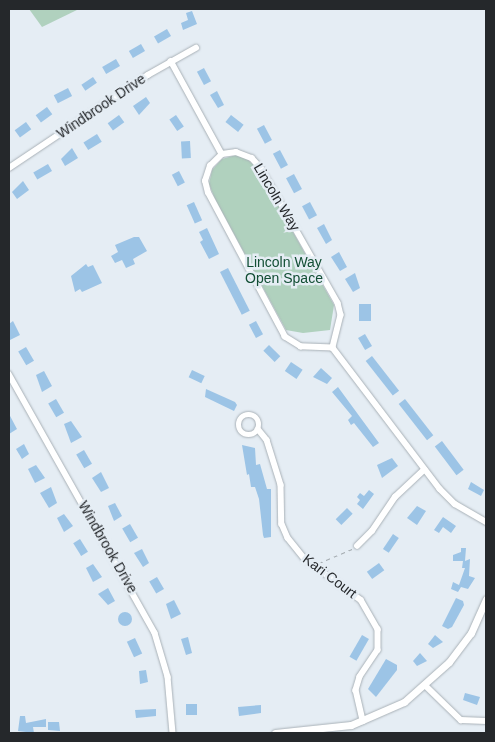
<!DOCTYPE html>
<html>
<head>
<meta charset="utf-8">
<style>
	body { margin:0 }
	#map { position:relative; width:495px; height:742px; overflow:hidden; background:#e5edf4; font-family:Arial,sans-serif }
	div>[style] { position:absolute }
	.green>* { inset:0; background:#b0d1be }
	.building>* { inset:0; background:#9cc4e6; transform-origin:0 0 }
	.round { border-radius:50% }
	.path>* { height:1px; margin-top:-0.5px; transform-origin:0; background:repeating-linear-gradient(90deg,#a5acb1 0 4px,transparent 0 8px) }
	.roads { filter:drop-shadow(0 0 1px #a9b1b7) drop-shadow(0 0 1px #a9b1b7) }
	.minor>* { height:5.5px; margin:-2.75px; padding:0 2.75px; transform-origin:2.75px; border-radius:2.75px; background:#fff }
	.minor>.ring { margin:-2.75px; padding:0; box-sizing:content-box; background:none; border:5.5px solid #fff; border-radius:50% }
	.tertiary>* { height:7px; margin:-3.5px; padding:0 3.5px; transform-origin:3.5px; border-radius:3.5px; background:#fff }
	span { translate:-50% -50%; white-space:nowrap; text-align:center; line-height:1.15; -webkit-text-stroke:5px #e5edf4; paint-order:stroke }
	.street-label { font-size:14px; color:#25282b }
	.park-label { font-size:14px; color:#124e34 }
	.frame { position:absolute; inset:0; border:10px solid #25282b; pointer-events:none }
</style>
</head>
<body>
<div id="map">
	<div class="green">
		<i style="clip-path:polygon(29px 9px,79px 9px,42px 27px)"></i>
		<i style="clip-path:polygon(236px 155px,245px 157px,257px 168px,334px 305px,330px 330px,303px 333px,286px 330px,215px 199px,209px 184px,212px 170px,222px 159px)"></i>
	</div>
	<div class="building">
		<i style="clip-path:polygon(192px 11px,197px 24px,183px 30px,181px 23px,188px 20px,186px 13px)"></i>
		<i style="left:167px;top:29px;width:8px;height:15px;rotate:60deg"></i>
		<i style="left:141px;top:44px;width:8px;height:14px;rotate:60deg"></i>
		<i style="left:116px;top:59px;width:8px;height:16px;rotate:60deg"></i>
		<i style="left:204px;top:68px;width:15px;height:8px;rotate:62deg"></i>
		<i style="left:93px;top:77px;width:7px;height:14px;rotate:56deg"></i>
		<i style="left:68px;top:88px;width:9px;height:16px;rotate:63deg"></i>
		<i style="clip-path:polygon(217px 91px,224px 105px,218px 108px,210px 95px)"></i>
		<i style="clip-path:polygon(146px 97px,150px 103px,139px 115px,133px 106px)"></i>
		<i style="left:47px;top:107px;width:9px;height:14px;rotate:54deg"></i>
		<i style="left:119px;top:115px;width:9px;height:14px;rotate:54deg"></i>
		<i style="left:176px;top:115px;width:14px;height:8px;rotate:56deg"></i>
		<i style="left:231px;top:115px;width:16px;height:9px;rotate:38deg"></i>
		<i style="left:26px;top:122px;width:9px;height:14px;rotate:54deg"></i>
		<i style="left:264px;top:125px;width:17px;height:8px;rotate:62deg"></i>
		<i style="left:97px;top:134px;width:9px;height:16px;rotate:58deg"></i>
		<i style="left:190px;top:141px;width:17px;height:9px;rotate:87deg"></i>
		<i style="clip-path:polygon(72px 148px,78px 158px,65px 166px,61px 159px)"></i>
		<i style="left:280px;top:150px;width:17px;height:8px;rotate:62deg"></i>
		<i style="left:48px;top:164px;width:8px;height:17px;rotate:60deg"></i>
		<i style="left:179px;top:171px;width:13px;height:8px;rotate:63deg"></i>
		<i style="left:294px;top:174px;width:17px;height:9px;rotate:62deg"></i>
		<i style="clip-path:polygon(23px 181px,29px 190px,17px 199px,12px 192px)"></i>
		<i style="left:194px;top:202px;width:20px;height:8px;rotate:66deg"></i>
		<i style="left:310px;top:202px;width:15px;height:9px;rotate:62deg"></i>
		<i style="clip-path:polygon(324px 224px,332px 240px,326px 244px,317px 228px)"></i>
		<i style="clip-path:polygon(207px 228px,219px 254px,209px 259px,200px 242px,203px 240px,199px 232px)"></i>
		<i style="clip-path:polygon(134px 237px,139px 237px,147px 251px,133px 259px,135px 264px,126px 268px,122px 260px,115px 263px,111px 256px,118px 252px,115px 245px)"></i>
		<i style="clip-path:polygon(339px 252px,347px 267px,340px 271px,331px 257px)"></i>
		<i style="clip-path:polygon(86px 264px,88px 267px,93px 265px,102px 283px,82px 292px,80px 289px,75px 292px,71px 276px)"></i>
		<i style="left:228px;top:268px;width:48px;height:9px;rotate:63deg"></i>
		<i style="clip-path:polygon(355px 273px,360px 288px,353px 292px,345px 279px)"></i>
		<i style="left:371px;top:304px;width:17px;height:12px;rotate:90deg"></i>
		<i style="clip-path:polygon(13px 321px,20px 335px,10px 340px,9px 324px)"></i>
		<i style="left:256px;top:321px;width:15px;height:8px;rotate:62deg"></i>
		<i style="left:365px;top:334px;width:14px;height:8px;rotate:60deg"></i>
		<i style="left:269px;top:345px;width:16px;height:8px;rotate:45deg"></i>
		<i style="left:26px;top:347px;width:16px;height:9px;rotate:60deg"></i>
		<i style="left:372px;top:356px;width:44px;height:8px;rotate:52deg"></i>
		<i style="left:291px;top:362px;width:14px;height:11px;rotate:34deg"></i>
		<i style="clip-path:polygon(321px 368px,332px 378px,327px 384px,313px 377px)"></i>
		<i style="left:192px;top:370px;width:14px;height:8px;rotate:25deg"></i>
		<i style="clip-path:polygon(44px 371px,52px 386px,42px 392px,36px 375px)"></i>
		<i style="clip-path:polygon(338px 387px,379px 443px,373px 447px,354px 423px,351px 425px,348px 420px,352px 416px,332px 392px)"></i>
		<i style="clip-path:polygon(206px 389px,235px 402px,237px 405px,234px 411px,205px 397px)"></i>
		<i style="left:56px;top:399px;width:16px;height:9px;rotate:60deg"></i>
		<i style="left:405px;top:399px;width:46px;height:8px;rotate:52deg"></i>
		<i style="clip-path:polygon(9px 414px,17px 429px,9px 434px)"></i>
		<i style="clip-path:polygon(71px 421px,82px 437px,71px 443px,64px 424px)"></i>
		<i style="left:442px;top:441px;width:36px;height:9px;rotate:53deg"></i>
		<i style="clip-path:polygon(24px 444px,29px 454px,22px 459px,16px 449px)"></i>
		<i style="clip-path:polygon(242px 445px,255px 448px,256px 465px,260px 464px,267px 489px,271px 489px,271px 537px,264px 538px,263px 535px,259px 499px,255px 487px,251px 487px,249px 474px,247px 475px)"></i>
		<i style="left:84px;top:450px;width:16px;height:9px;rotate:60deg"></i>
		<i style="clip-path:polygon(392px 458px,398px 466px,382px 478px,377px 465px)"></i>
		<i style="clip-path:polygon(36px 465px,45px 478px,35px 483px,28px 469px)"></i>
		<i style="clip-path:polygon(101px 472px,109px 488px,101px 492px,92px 478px)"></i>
		<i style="clip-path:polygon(471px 482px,484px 490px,481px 496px,468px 489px)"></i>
		<i style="clip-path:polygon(51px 487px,57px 503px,49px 508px,40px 493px)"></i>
		<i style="clip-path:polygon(369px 490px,374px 494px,363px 509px,357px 504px,360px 500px,357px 497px,360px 493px,364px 496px)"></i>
		<i style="clip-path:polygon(115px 503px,122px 516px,114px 521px,108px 506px)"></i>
		<i style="clip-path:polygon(417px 506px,426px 511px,417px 525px,407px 518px)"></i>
		<i style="left:347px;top:508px;width:8px;height:16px;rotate:45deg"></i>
		<i style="clip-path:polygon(64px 514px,73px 526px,64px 532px,57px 518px)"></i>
		<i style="clip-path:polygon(443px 517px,456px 526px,451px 533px,443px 527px,439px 533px,434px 530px)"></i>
		<i style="left:130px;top:524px;width:16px;height:9px;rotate:60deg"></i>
		<i style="left:393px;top:534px;width:7px;height:18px;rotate:34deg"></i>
		<i style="left:80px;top:539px;width:15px;height:8px;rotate:58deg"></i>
		<i style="clip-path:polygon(461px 548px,466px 548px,465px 561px,470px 559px,469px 576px,475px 578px,468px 589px,461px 587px,458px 592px,451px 589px,453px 582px,459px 585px,465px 568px,462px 568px,463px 561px,453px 561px,453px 555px,461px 552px)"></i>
		<i style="clip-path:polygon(142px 549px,149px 563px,143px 567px,134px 553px)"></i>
		<i style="left:379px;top:563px;width:9px;height:15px;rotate:54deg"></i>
		<i style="clip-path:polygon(93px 564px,102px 577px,93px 582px,86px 568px)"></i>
		<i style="left:157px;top:577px;width:14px;height:9px;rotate:60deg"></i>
		<i style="clip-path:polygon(108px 588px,115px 601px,108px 605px,98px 594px)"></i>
		<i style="clip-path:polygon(456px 598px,463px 601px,464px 605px,452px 627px,448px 629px,442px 626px)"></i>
		<i style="clip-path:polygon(174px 600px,181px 614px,171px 619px,166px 604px)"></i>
		<i class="round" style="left:118px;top:612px;width:14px;height:14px"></i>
		<i style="left:362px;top:635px;width:8px;height:25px;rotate:30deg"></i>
		<i style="clip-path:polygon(435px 635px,443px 642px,433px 648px,428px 644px)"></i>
		<i style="clip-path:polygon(188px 637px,192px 653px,186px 655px,181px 639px)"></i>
		<i style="left:135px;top:638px;width:17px;height:9px;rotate:65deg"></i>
		<i style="clip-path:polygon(420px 653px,427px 661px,417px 666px,413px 661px)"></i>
		<i style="clip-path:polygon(386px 659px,397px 665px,397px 670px,376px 697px,368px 689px)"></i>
		<i style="clip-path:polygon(146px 670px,148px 682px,140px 684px,139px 671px)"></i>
		<i style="clip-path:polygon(465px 693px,480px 697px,477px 705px,463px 700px)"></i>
		<i style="left:186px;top:704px;width:11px;height:11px"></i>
		<i style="clip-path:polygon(261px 705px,261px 713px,239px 716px,238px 707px)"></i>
		<i style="clip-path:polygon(156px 709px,156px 716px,136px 718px,135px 710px)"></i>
		<i style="clip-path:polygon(20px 716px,25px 716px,26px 723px,46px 719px,46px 727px,33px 727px,34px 733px,18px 731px)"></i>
		<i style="clip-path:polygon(48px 722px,59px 722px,60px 731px,48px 730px)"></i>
	</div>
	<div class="path">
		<i style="left:319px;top:563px;width:36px;rotate:-23deg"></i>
	</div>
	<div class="roads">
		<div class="minor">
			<i style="left:171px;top:61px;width:106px;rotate:61.3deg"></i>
			<i style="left:236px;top:152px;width:17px;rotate:21deg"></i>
			<i style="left:252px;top:158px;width:13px;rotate:48deg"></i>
			<i style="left:261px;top:168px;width:155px;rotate:60.3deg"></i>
			<i style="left:338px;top:303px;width:12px;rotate:76deg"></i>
			<i style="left:341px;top:315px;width:34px;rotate:104deg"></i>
			<i style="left:333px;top:348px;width:32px;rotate:-178deg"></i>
			<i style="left:301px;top:347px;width:19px;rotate:-148deg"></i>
			<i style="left:285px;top:337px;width:163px;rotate:-118.1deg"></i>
			<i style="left:208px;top:193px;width:12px;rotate:-104deg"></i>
			<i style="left:205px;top:181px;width:16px;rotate:-72deg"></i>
			<i style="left:210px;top:166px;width:17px;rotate:-45deg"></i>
			<i style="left:222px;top:154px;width:14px;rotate:-8deg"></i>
			<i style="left:9px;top:168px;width:167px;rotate:-33.8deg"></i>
			<i style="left:148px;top:75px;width:55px;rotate:-29.4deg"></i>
			<i style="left:333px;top:348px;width:177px;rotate:52.8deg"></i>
			<i style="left:440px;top:489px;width:21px;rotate:45deg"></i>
			<i style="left:455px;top:504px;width:36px;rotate:30deg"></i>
			<i style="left:9px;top:374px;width:297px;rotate:60.6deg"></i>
			<i style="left:155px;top:633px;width:46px;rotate:73.5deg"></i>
			<i style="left:168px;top:677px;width:56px;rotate:84.9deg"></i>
			<i class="ring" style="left:239px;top:415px;width:14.5px;height:14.5px"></i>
			<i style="left:258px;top:429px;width:14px;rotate:51deg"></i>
			<i style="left:267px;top:440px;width:47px;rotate:72.7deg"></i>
			<i style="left:281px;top:485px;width:39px;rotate:89deg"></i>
			<i style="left:282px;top:524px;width:15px;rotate:67deg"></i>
			<i style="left:288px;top:538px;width:27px;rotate:51deg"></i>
			<i style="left:305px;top:559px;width:69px;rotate:36.2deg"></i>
			<i style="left:361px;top:600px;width:34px;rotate:60deg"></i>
			<i style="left:378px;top:629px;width:21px;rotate:90deg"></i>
			<i style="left:378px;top:650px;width:32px;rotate:124deg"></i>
			<i style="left:360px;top:677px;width:14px;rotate:107deg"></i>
			<i style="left:356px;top:690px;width:32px;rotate:77deg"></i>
			<i style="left:357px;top:546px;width:21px;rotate:-45deg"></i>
			<i style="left:372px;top:531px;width:41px;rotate:-55.9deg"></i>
			<i style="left:395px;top:497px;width:40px;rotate:-43deg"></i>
			<i style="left:426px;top:686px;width:49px;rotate:44.2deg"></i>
			<i style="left:461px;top:720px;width:25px;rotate:2deg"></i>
		</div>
		<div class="tertiary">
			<i style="left:275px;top:733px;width:76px;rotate:-6deg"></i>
			<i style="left:351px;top:725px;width:58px;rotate:-23.5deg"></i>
			<i style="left:404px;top:702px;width:60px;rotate:-41.6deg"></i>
			<i style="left:449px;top:662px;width:36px;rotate:-53deg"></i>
			<i style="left:471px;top:633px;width:37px;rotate:-66deg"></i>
		</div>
	</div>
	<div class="street-label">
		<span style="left:101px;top:106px;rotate:-34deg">Windbrook Drive</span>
		<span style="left:277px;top:197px;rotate:59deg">Lincoln Way</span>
		<span style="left:108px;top:547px;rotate:60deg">Windbrook Drive</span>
		<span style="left:330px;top:576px;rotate:37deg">Kari Court</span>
	</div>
	<div class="park-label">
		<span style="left:284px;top:270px">Lincoln Way<br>Open Space</span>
	</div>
	<div class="frame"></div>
</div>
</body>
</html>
